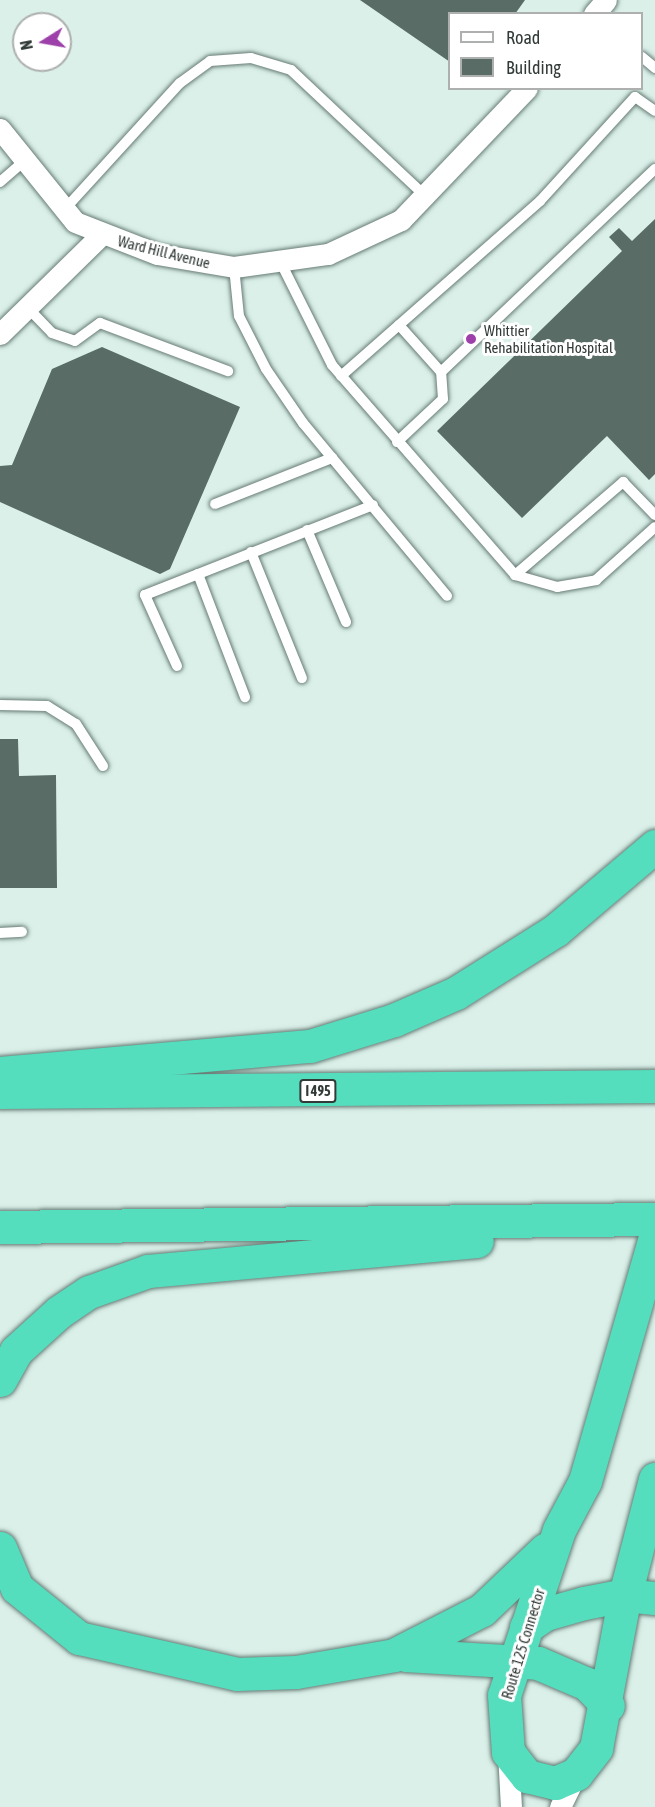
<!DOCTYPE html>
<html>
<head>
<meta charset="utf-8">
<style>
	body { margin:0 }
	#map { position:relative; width:655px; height:1807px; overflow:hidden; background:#daf0e9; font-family:"Asap Condensed",sans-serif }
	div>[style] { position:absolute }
	.building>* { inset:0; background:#596c66 }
	.roads { filter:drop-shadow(0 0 2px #677b75) drop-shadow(0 0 2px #677b75) }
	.lane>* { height:10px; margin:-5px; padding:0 5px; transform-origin:5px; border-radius:5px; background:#fff }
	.street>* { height:21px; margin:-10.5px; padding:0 10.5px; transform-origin:10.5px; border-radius:10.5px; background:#fff }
	.highway>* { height:33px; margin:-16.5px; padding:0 16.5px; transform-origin:16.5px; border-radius:16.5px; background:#54debd }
	.dots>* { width:16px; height:16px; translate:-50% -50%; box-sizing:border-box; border:3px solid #fff; border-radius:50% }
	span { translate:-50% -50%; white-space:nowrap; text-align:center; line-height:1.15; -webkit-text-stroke:6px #fff; paint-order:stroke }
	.shield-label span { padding:2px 4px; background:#fff; border:2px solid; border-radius:4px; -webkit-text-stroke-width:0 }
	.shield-label { font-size:14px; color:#313a37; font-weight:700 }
	.street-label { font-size:15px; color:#313a37 }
	.poi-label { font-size:15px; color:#313a37 }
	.left { translate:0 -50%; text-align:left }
	.legend { position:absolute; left:448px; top:12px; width:195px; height:78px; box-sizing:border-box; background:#fff; border:2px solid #adb0af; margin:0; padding:8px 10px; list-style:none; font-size:18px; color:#313a37 }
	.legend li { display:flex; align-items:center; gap:12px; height:30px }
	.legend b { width:30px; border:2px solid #adb0af }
	.north { position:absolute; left:12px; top:12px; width:60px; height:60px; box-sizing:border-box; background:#fff; border:2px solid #adb0af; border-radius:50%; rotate:259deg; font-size:16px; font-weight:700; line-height:24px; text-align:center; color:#313a37 }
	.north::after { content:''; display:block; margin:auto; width:21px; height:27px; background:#9d40aa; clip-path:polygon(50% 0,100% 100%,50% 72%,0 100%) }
</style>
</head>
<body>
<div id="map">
	<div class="building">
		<i style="clip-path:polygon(360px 0,525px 0,515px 14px,450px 14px,450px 62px)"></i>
		<i style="clip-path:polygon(655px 219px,655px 474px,649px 480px,607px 436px,522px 518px,437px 431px,622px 251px,609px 237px,619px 228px,632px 241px)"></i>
		<i style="clip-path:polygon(102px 347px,240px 407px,170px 569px,160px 574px,0 502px,0 466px,12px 465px,52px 369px)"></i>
		<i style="clip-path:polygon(0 739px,18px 739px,19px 776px,56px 775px,57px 888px,0 888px)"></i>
	</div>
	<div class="roads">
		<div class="lane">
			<i style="left:642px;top:57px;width:17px;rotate:40deg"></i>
			<i style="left:0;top:182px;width:29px;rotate:-41deg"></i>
			<i style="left:64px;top:210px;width:172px;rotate:-47.6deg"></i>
			<i style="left:180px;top:83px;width:37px;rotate:-36deg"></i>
			<i style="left:210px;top:61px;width:41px;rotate:-4.2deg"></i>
			<i style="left:251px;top:58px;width:42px;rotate:16.7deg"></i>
			<i style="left:291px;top:70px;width:184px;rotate:43.2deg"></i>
			<i style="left:281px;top:263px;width:114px;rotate:63.4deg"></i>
			<i style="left:332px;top:365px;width:279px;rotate:48.9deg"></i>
			<i style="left:515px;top:575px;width:143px;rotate:-40.7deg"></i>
			<i style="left:623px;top:482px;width:46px;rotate:45.9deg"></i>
			<i style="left:234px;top:267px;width:49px;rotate:84.2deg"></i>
			<i style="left:239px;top:316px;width:59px;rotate:63deg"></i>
			<i style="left:266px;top:369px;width:65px;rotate:55.6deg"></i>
			<i style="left:303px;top:423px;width:225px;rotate:50.2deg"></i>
			<i style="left:27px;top:307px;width:36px;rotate:46deg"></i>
			<i style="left:52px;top:333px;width:24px;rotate:19deg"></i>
			<i style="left:75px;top:341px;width:31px;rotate:-36deg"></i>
			<i style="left:100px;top:323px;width:137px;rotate:20.6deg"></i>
			<i style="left:399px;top:325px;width:63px;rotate:48.2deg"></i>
			<i style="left:341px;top:376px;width:265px;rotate:-41.3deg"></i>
			<i style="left:540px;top:201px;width:141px;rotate:-47.6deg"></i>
			<i style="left:635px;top:97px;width:24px;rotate:35deg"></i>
			<i style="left:397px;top:442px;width:63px;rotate:-43.1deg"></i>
			<i style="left:443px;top:399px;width:27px;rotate:-94deg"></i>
			<i style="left:441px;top:372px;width:295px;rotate:-43.5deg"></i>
			<i style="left:215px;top:504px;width:126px;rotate:-21.5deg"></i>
			<i style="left:307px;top:530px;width:100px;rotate:67deg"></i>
			<i style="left:251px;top:552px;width:136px;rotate:68deg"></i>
			<i style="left:198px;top:574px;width:132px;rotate:69.1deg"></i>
			<i style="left:515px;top:575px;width:44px;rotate:15.9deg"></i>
			<i style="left:557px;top:587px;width:40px;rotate:-10deg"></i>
			<i style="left:596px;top:580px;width:79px;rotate:-41.9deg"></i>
			<i style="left:177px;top:666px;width:78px;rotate:-114.3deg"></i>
			<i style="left:145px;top:595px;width:245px;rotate:-21.5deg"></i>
			<i style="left:0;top:705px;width:47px;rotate:1.2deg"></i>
			<i style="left:47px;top:706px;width:34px;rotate:32deg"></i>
			<i style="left:76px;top:724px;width:50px;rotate:57.3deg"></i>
			<i style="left:0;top:933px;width:22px;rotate:-3deg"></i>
		</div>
		<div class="street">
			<i style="left:594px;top:14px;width:18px;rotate:-49deg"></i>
			<i style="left:0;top:129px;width:119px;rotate:51.1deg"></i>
			<i style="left:75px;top:222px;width:88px;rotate:21.3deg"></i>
			<i style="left:157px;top:254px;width:78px;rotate:9.6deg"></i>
			<i style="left:234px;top:267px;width:95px;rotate:-7.9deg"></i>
			<i style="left:328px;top:254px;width:81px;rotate:-25deg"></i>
			<i style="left:401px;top:220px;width:182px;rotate:-46.3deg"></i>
			<i style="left:0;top:334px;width:141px;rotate:-44.4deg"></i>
			<i style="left:508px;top:1752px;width:55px;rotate:86.9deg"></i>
			<i style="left:560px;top:1807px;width:37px;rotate:-64deg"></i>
		</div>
		<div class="highway">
			<i style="left:0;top:1073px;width:311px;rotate:-5deg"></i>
			<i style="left:310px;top:1046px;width:88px;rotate:-17.2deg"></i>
			<i style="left:394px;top:1020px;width:68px;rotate:-23.5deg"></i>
			<i style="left:456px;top:993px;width:118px;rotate:-32.2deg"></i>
			<i style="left:556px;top:930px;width:130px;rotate:-40.3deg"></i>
			<i style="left:0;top:1092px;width:655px;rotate:-0.52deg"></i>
			<i style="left:0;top:1227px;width:655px;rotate:-0.7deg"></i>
			<i style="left:655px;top:1237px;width:254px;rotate:106deg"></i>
			<i style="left:585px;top:1481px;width:55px;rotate:118deg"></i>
			<i style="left:559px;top:1530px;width:174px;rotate:108.4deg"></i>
			<i style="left:504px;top:1695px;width:57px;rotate:86deg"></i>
			<i style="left:508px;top:1752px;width:31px;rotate:52deg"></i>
			<i style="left:527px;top:1776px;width:29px;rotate:14deg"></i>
			<i style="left:555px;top:1783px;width:23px;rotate:-23deg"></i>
			<i style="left:576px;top:1774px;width:33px;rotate:-52deg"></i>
			<i style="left:596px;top:1748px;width:156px;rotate:-79.3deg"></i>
			<i style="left:625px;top:1595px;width:120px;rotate:-75.5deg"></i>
			<i style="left:0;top:1380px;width:33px;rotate:-61deg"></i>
			<i style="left:16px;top:1351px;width:58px;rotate:-42.2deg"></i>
			<i style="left:59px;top:1312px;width:36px;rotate:-34deg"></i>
			<i style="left:89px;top:1292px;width:63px;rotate:-19.6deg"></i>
			<i style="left:148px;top:1271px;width:330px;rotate:-5.2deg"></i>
			<i style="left:0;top:1548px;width:43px;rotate:67deg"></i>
			<i style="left:17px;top:1588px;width:80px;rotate:38.9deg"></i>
			<i style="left:79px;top:1638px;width:162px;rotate:12.8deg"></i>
			<i style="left:237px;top:1674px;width:59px;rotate:-1.9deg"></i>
			<i style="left:296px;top:1672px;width:99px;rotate:-9.8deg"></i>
			<i style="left:394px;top:1655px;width:99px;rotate:-27.1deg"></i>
			<i style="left:482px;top:1610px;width:88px;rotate:-43.6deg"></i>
			<i style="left:526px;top:1627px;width:23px;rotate:-34deg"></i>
			<i style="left:545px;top:1614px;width:41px;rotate:-15.8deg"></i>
			<i style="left:584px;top:1603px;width:42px;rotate:-11deg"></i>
			<i style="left:625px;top:1595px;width:30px;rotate:6deg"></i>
			<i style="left:405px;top:1655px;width:133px;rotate:3.4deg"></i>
			<i style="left:538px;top:1663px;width:53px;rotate:23.2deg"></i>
			<i style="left:587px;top:1684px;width:30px;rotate:46deg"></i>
		</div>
	</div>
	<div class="dots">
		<i style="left:471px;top:339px;background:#9d40aa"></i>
	</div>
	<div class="shield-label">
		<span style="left:318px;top:1091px">I 495</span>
	</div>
	<div class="street-label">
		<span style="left:164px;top:252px;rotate:14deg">Ward Hill Avenue</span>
		<span style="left:523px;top:1644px;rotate:-73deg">Route 125 Connector</span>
	</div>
	<div class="poi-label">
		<span class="left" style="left:484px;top:339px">Whittier<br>Rehabilitation Hospital</span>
	</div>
	<ul class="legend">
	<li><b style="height:8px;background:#fff"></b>Road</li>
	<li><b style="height:16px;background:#596c66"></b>Building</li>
	</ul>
	<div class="north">N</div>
</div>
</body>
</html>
